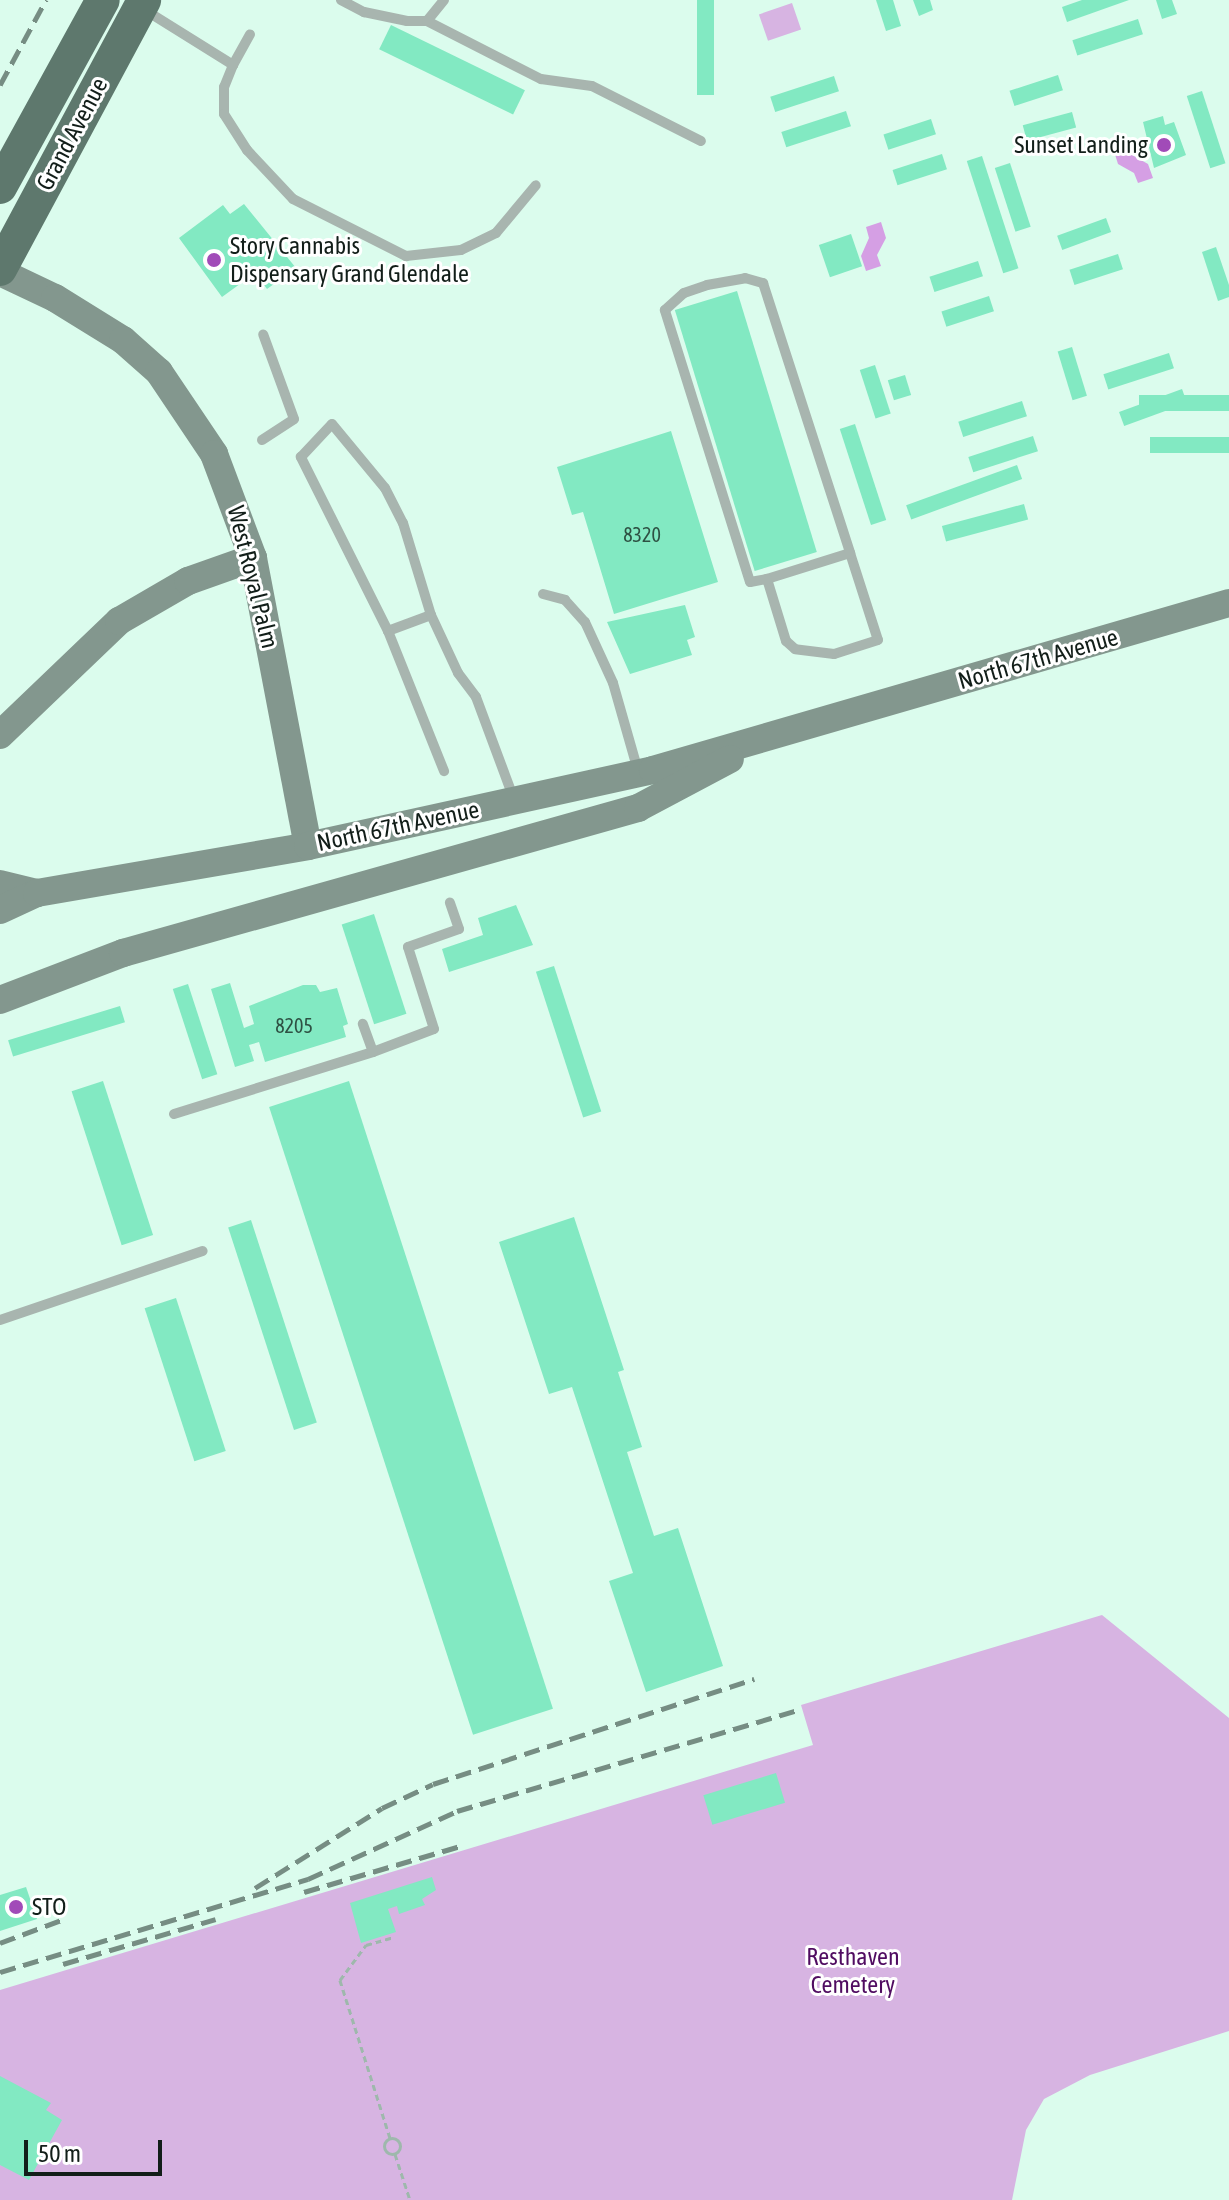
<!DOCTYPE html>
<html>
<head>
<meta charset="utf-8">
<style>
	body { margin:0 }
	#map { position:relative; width:1229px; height:2200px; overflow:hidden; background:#dbfced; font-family:"Asap Condensed",sans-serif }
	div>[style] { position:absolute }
	.green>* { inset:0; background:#d7b4e2; transform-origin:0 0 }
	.water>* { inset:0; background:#d59fe4 }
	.building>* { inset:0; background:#82e9c2; transform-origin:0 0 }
	.path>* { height:3px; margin-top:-1.5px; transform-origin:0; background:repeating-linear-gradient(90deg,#9eb8ac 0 6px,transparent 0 10px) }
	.path>.ring { margin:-1.5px; padding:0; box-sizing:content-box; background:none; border:3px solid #9eb8ac; border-radius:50% }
	.service>* { height:10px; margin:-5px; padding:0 5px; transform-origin:5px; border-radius:5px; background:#a8b5af }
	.secondary>* { height:28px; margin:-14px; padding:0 14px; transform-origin:14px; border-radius:14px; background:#83978e }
	.trunk>* { height:34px; margin:-17px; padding:0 17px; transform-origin:17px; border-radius:17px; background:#5e786d }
	.rail>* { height:5px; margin-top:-2.5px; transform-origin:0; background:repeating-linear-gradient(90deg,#768d83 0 16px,transparent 0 24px) }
	.dots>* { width:22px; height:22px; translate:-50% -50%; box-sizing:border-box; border:4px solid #fff; border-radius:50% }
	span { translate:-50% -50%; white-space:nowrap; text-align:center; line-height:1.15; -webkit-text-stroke:6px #fff; paint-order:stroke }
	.number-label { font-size:20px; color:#2e5143 }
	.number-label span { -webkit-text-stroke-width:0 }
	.street-label { font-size:24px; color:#121e19 }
	.poi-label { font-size:24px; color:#121e19 }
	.right { translate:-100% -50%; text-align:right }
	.left { translate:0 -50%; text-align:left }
	.park-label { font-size:24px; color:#500c61 }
	.scale { position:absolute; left:24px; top:2140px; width:138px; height:36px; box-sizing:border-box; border:4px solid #121e19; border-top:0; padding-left:10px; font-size:24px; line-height:28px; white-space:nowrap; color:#121e19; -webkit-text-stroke:6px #fff; paint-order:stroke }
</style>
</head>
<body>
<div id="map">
	<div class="green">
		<i style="left:792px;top:3px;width:28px;height:35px;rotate:71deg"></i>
		<i style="clip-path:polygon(1102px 1615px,1229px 1718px,1229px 2031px,1090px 2075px,1044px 2099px,1026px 2130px,1012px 2200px,0 2200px,0 1990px,813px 1745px,801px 1705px)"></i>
	</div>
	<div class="water">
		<i style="clip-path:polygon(1129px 144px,1132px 155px,1148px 164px,1153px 178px,1138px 183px,1134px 173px,1118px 164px,1113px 148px)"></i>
		<i style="clip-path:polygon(881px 222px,886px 238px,877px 255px,881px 266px,866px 271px,861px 256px,869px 238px,866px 227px)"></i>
	</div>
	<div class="building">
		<i style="left:697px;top:0;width:17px;height:95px"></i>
		<i style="clip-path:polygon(876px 0,893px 0,901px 26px,886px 31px)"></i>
		<i style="clip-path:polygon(913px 0,930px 0,933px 10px,919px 16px)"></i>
		<i style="clip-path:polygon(1082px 0,1129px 0,1067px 22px,1062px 7px)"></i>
		<i style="clip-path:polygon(1156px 0,1172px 0,1177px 14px,1162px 19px)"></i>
		<i style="left:1138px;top:19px;width:16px;height:69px;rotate:72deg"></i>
		<i style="left:391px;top:25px;width:149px;height:27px;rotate:26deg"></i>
		<i style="left:1058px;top:75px;width:16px;height:51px;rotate:72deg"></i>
		<i style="left:834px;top:76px;width:16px;height:67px;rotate:72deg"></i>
		<i style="left:1202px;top:91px;width:76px;height:16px;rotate:72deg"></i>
		<i style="left:846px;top:111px;width:16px;height:68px;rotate:72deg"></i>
		<i style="left:1072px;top:112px;width:16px;height:51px;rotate:75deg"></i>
		<i style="clip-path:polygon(1163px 116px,1165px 125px,1174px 122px,1186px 155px,1154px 168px,1143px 122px)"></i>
		<i style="left:931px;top:119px;width:16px;height:50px;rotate:72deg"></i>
		<i style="left:942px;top:154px;width:16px;height:52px;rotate:72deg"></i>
		<i style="left:982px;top:156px;width:118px;height:16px;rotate:72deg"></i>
		<i style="left:1010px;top:163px;width:67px;height:16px;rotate:72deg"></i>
		<i style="clip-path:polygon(244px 204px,296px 268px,267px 289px,255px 273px,222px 297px,179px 238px,223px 205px,230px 214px)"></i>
		<i style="left:1106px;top:218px;width:15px;height:52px;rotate:70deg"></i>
		<i style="left:851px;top:234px;width:34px;height:34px;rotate:71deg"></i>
		<i style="clip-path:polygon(1216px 247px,1229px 285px,1229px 297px,1218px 301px,1202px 252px)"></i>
		<i style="left:1118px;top:254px;width:16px;height:51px;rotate:72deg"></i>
		<i style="left:978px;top:261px;width:16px;height:51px;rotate:72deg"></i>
		<i style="left:737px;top:291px;width:273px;height:65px;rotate:73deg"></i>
		<i style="left:989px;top:296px;width:16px;height:50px;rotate:72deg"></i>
		<i style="left:1072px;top:347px;width:51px;height:15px;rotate:73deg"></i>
		<i style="left:1169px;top:353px;width:16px;height:69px;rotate:72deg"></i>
		<i style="left:875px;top:365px;width:51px;height:16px;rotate:72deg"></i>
		<i style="left:905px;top:375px;width:21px;height:18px;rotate:73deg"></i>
		<i style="left:1182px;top:389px;width:15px;height:67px;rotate:70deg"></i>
		<i style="left:1229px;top:395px;width:16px;height:90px;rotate:90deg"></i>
		<i style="left:1022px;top:401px;width:16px;height:67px;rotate:72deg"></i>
		<i style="left:855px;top:424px;width:101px;height:16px;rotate:72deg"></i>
		<i style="clip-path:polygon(671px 431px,718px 582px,614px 614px,583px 512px,572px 515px,557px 467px)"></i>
		<i style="left:1033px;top:436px;width:16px;height:68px;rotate:72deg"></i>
		<i style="left:1229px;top:437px;width:16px;height:79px;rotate:90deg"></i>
		<i style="left:1017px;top:465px;width:15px;height:118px;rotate:70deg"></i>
		<i style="left:1024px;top:504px;width:16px;height:85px;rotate:75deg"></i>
		<i style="clip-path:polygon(685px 605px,695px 637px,687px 640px,692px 655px,630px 674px,607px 622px)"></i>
		<i style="clip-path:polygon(516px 905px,533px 945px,449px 972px,442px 949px,483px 935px,478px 918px)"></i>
		<i style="left:374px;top:914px;width:105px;height:34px;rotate:72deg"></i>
		<i style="left:554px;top:966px;width:153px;height:19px;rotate:72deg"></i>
		<i style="clip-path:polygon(230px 983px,244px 1028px,254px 1024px,249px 1006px,303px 985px,316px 985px,320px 992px,337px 988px,348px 1024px,343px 1026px,346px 1037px,265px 1062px,259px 1042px,249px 1045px,254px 1061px,235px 1067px,211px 989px)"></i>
		<i style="left:188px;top:984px;width:95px;height:16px;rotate:72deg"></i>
		<i style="left:120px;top:1006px;width:17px;height:117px;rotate:73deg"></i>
		<i style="left:103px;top:1081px;width:162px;height:33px;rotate:72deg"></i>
		<i style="left:349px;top:1081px;width:660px;height:84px;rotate:72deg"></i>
		<i style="clip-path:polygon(574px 1217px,624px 1370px,618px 1372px,642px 1447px,627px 1452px,654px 1536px,678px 1528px,723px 1666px,646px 1692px,609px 1581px,633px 1573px,572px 1387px,549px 1394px,499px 1242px)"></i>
		<i style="left:251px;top:1220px;width:213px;height:24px;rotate:72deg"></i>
		<i style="left:176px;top:1298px;width:161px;height:33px;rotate:72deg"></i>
		<i style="left:776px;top:1773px;width:31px;height:76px;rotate:73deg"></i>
		<i style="clip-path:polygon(432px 1877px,436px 1890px,422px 1899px,425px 1905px,399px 1914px,397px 1906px,388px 1909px,396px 1932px,361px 1943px,350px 1903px)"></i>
		<i style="clip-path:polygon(26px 1887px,37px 1919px,0 1931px,0 1895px)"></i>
		<i style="clip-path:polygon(0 2076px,51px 2103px,46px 2110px,62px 2120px,29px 2180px,0 2165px)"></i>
	</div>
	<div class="path">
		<i class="ring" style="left:384px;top:2138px;width:13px;height:13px"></i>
		<i style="left:390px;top:2138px;width:166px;rotate:-107.6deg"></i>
		<i style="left:340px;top:1980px;width:44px;rotate:-53.4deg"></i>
		<i style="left:366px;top:1945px;width:29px;rotate:-16deg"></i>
		<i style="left:395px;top:2154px;width:48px;rotate:71.9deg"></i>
	</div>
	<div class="service">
		<i style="left:341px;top:0;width:26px;rotate:28deg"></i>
		<i style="left:364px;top:12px;width:44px;rotate:11.8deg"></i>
		<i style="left:407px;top:21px;width:20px"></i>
		<i style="left:427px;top:21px;width:27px;rotate:-51deg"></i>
		<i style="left:145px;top:10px;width:104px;rotate:32deg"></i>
		<i style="left:233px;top:65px;width:24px;rotate:112deg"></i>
		<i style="left:224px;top:87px;width:27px;rotate:90deg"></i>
		<i style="left:224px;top:114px;width:43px;rotate:57.4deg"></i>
		<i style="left:247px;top:150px;width:67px;rotate:46.8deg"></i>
		<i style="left:293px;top:199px;width:127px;rotate:26.8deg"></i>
		<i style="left:406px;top:256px;width:55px;rotate:-6.2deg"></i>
		<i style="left:461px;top:250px;width:39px;rotate:-26deg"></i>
		<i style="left:496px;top:233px;width:62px;rotate:-50.2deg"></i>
		<i style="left:427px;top:21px;width:128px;rotate:27deg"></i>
		<i style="left:541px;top:79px;width:51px;rotate:7.8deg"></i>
		<i style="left:592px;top:86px;width:122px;rotate:26.8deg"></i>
		<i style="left:233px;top:65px;width:35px;rotate:-61deg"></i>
		<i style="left:262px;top:440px;width:38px;rotate:-33deg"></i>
		<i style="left:294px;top:419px;width:90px;rotate:-110deg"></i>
		<i style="left:850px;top:553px;width:91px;rotate:72.2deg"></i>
		<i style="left:878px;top:640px;width:46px;rotate:162.3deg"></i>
		<i style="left:834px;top:654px;width:39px;rotate:-173deg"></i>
		<i style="left:795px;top:649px;width:12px;rotate:-138deg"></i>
		<i style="left:786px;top:641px;width:65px;rotate:-107deg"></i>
		<i style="left:767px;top:579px;width:87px;rotate:-17.4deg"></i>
		<i style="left:767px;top:579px;width:17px;rotate:170deg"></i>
		<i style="left:750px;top:582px;width:285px;rotate:-107.4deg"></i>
		<i style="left:665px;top:310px;width:25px;rotate:-42deg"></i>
		<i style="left:684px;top:293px;width:24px;rotate:-19deg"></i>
		<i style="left:707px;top:285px;width:39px;rotate:-10deg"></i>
		<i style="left:745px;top:278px;width:19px;rotate:16deg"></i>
		<i style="left:763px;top:283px;width:284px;rotate:72.1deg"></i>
		<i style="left:543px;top:594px;width:23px;rotate:15deg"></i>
		<i style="left:565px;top:600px;width:30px;rotate:48deg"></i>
		<i style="left:585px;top:622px;width:67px;rotate:65.3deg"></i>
		<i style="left:613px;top:683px;width:91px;rotate:74.1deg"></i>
		<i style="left:431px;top:615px;width:46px;rotate:159.6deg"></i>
		<i style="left:388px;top:631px;width:195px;rotate:-116.6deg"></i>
		<i style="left:301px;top:457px;width:45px;rotate:-46.8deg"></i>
		<i style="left:332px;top:424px;width:83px;rotate:50.4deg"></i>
		<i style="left:385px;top:488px;width:39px;rotate:63deg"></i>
		<i style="left:403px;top:523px;width:96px;rotate:73.1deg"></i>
		<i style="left:431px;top:615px;width:64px;rotate:65deg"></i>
		<i style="left:458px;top:673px;width:30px;rotate:53deg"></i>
		<i style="left:476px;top:697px;width:109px;rotate:69.6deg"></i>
		<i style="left:388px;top:631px;width:151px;rotate:68.2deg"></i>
		<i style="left:373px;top:1052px;width:65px;rotate:-20.7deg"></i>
		<i style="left:434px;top:1029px;width:86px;rotate:-107.6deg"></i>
		<i style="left:408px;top:947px;width:54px;rotate:-19.4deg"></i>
		<i style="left:459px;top:929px;width:28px;rotate:-109deg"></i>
		<i style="left:174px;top:1114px;width:208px;rotate:-17.3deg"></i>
		<i style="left:373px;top:1052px;width:30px;rotate:-110deg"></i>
		<i style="left:0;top:1320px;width:214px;rotate:-18.8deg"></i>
	</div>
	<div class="secondary">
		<i style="left:0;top:272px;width:61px;rotate:25.3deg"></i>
		<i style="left:55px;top:298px;width:80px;rotate:31.7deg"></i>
		<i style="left:123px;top:340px;width:48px;rotate:41.6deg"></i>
		<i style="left:159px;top:372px;width:99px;rotate:56.1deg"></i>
		<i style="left:214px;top:454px;width:111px;rotate:69.4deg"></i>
		<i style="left:253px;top:558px;width:293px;rotate:79.2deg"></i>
		<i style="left:0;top:735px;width:165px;rotate:-43.8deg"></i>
		<i style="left:119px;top:621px;width:80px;rotate:-30.1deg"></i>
		<i style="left:188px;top:581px;width:69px;rotate:-19.5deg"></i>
		<i style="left:0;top:884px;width:38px;rotate:14deg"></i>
		<i style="left:0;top:910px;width:41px;rotate:-24.7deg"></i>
		<i style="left:37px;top:893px;width:275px;rotate:-9.8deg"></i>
		<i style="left:308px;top:846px;width:353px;rotate:-12.4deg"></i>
		<i style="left:653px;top:770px;width:600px;rotate:-16.17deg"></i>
		<i style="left:0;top:1000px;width:132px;rotate:-20.9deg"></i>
		<i style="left:123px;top:953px;width:535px;rotate:-15.72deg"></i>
		<i style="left:638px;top:808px;width:104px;rotate:-28deg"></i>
	</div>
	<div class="trunk">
		<i style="left:0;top:187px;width:213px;rotate:-61.2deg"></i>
		<i style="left:0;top:269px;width:305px;rotate:-61.8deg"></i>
	</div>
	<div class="rail">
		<i style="left:0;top:85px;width:97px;rotate:-61.6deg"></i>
		<i style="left:255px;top:1888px;width:150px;rotate:-32.2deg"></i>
		<i style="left:382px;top:1808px;width:56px;rotate:-25.2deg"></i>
		<i style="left:433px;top:1784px;width:338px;rotate:-18.1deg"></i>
		<i style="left:304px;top:1892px;width:163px;rotate:-16.4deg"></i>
		<i style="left:0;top:1943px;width:68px;rotate:-20.6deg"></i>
		<i style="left:63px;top:1964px;width:159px;rotate:-16.4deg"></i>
		<i style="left:0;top:1972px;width:322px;rotate:-16.8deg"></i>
		<i style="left:308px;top:1879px;width:164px;rotate:-24.5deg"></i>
		<i style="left:457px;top:1811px;width:355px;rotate:-16.5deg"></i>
	</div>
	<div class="dots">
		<i style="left:1164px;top:145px;background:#a14bb8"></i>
		<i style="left:214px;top:260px;background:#a14bb8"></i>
		<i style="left:16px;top:1907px;background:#a14bb8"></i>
	</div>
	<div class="number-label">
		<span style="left:642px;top:534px">8320</span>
		<span style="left:294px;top:1025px">8205</span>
	</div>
	<div class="street-label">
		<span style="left:72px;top:134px;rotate:-62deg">Grand Avenue</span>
		<span style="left:253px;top:577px;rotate:76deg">West Royal Palm</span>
		<span style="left:1038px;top:659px;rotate:-16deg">North 67th Avenue</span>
		<span style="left:398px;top:826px;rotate:-12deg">North 67th Avenue</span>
	</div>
	<div class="poi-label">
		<span class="right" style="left:1148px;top:145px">Sunset Landing</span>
		<span class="left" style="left:230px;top:260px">Story Cannabis<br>Dispensary Grand Glendale</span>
		<span class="left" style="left:32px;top:1907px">STO</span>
	</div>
	<div class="park-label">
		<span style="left:853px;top:1971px">Resthaven<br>Cemetery</span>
	</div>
	<div class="scale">50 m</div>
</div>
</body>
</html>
